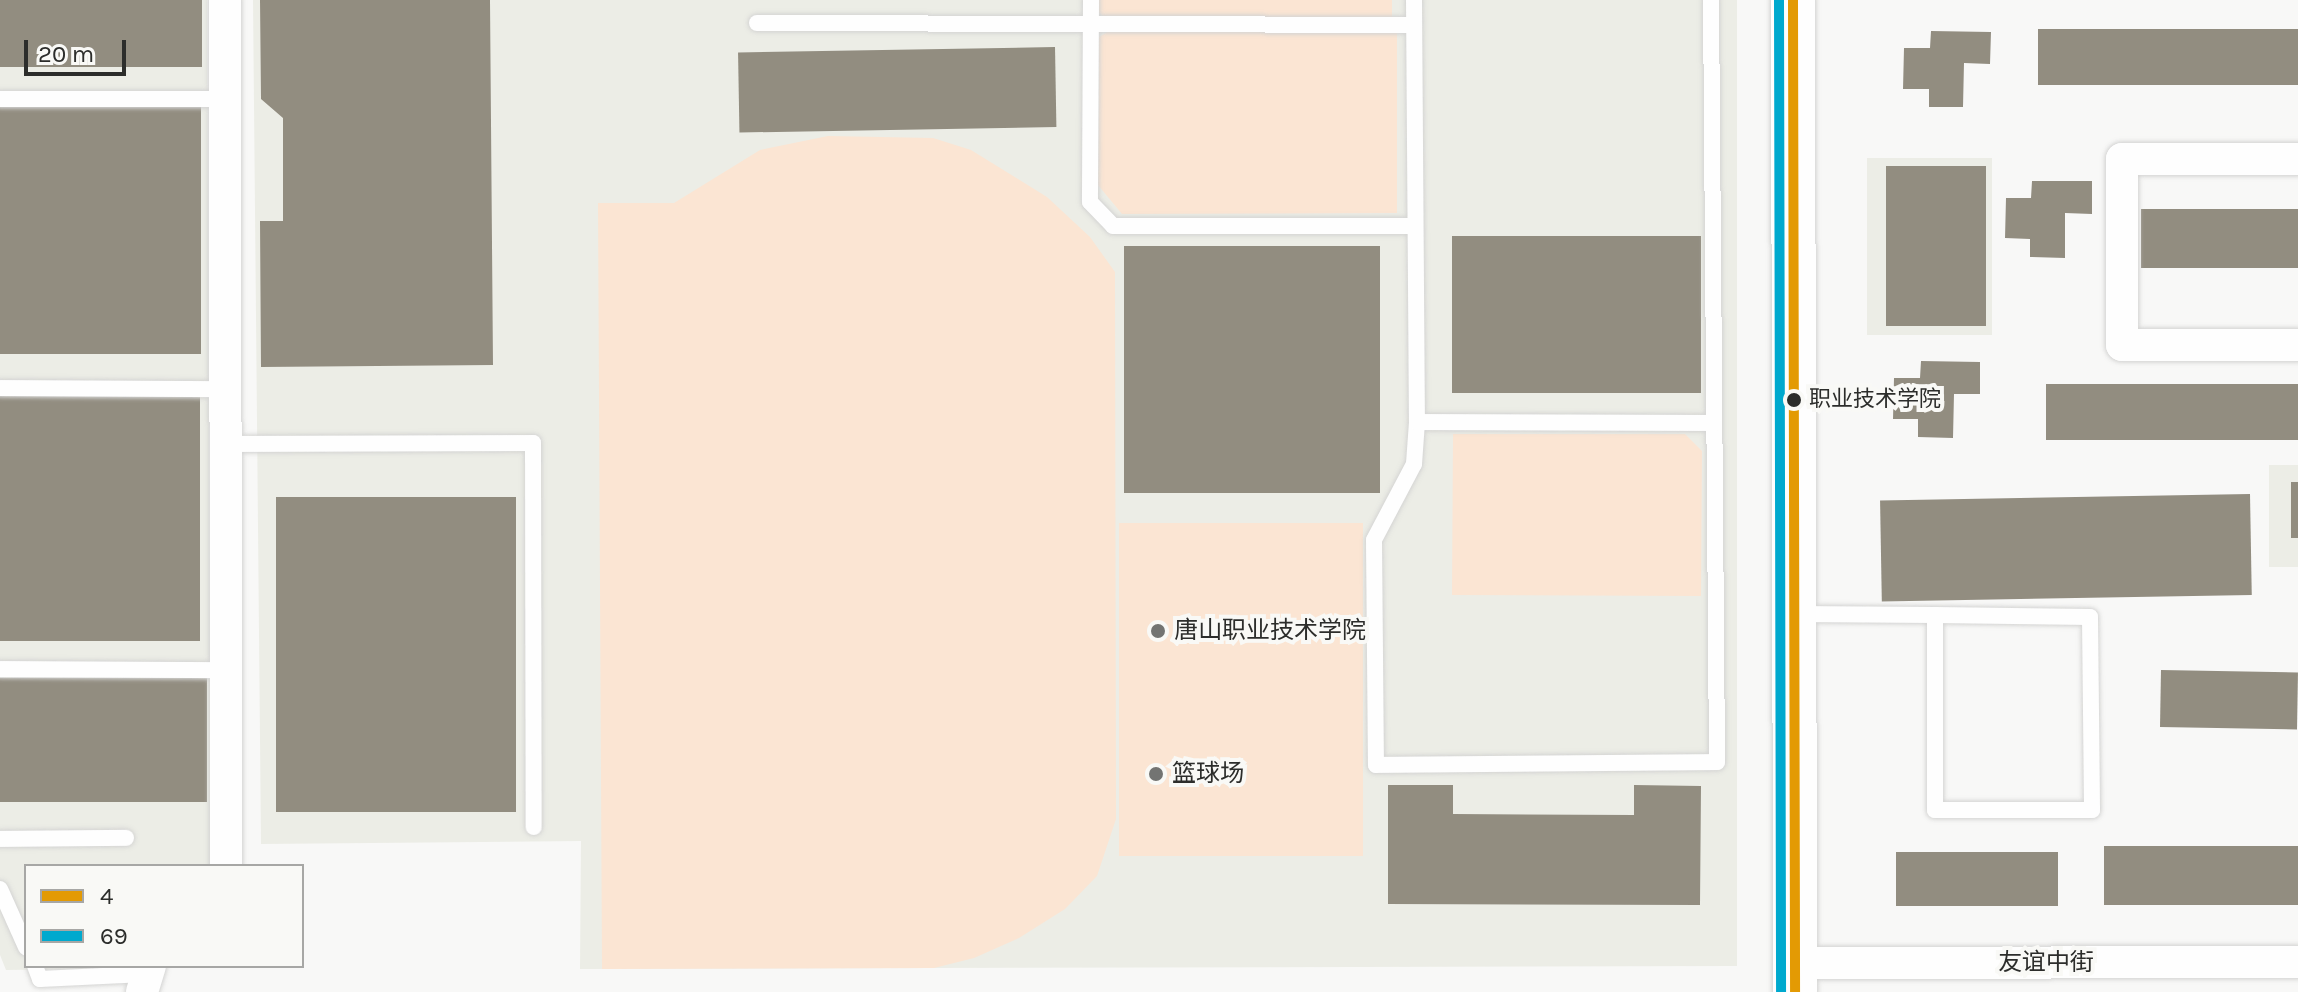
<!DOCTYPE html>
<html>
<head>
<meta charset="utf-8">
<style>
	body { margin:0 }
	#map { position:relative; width:2298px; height:992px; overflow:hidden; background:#f8f8f7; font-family:Karla,"Noto Sans SC",sans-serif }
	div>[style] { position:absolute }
	.built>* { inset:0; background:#ecede6; transform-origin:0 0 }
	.green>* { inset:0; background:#fbe5d3; transform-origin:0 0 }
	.building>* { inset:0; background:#928d80; transform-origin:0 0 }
	.roads { filter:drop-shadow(0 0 2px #d4d4d3) drop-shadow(0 0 2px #d4d4d3) }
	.lane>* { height:16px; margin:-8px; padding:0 8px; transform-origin:8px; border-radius:8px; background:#fefefe }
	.street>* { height:32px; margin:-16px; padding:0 16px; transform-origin:16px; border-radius:16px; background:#fefefe }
	.secondary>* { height:44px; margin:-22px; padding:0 22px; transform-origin:22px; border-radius:22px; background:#fefefe }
	.bus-1>* { height:10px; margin:-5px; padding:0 5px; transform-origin:5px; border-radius:5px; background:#e39a04 }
	.bus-2>* { height:10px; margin:-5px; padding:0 5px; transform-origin:5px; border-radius:5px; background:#00a9ce }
	.dots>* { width:22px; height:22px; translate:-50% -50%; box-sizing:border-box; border:4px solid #f9f9f6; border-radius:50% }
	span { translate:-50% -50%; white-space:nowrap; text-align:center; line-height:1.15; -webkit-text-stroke:8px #f9f9f6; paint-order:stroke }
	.bus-label { font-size:22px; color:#2c2d2b }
	.left { translate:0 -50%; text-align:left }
	.poi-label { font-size:24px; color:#2c2d2b }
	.street-label { font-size:24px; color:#2c2d2b }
	.legend { position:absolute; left:24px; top:864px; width:280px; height:104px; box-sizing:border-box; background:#f9f9f6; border:2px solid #a7a7a5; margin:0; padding:10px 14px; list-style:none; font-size:24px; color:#2c2d2b }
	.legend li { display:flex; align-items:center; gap:16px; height:40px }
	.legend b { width:40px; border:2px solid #a7a7a5 }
	.scale { position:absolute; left:24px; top:40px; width:102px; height:36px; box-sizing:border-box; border:4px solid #2c2d2b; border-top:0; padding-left:10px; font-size:24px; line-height:28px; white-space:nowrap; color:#2c2d2b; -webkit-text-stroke:6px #f9f9f6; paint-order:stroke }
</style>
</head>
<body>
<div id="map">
	<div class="built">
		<i style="clip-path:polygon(0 0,207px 0,211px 865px,26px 866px,26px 966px,146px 968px,6px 970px,0 955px)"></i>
		<i style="clip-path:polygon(253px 0,1737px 0,1737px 966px,580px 969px,581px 841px,261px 844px)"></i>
		<i style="left:1867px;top:158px;width:125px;height:177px"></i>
		<i style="left:2269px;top:465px;width:29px;height:102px"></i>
	</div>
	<div class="green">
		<i style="clip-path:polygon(1098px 0,1392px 0,1392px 19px,1107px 19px,1098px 12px)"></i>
		<i style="clip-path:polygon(1397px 30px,1397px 213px,1122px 214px,1098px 185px,1099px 37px,1109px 31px)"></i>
		<i style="clip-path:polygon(828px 136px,933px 138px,971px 150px,1047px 197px,1090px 237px,1115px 272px,1116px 819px,1097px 876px,1065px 909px,1019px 938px,974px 958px,934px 968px,602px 969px,598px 203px,674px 203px,760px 150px)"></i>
		<i style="clip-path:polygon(1453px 434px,1685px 434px,1702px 451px,1701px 596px,1452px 595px)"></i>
		<i style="left:1119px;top:523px;width:244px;height:333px"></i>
	</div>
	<div class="building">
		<i style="left:0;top:0;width:202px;height:67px"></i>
		<i style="clip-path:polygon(260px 0,490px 0,493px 365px,261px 367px,260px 221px,283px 221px,283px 118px,261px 99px)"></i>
		<i style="left:2298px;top:29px;width:56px;height:260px;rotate:90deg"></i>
		<i style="clip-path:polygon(1931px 31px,1991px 32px,1990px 64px,1964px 63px,1963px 107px,1929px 107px,1929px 89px,1903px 89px,1904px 48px,1930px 48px)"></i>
		<i style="left:1055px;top:47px;width:80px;height:317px;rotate:89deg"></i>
		<i style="left:0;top:104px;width:201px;height:250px"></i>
		<i style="left:1886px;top:166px;width:100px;height:160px"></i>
		<i style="clip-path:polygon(2032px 181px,2092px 181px,2092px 214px,2065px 213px,2065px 258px,2030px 257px,2030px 239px,2005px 238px,2006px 198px,2031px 198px)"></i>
		<i style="left:2141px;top:209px;width:157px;height:59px"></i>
		<i style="left:1452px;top:236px;width:249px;height:157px"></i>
		<i style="left:1380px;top:246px;width:247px;height:256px;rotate:90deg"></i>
		<i style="clip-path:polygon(1921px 361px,1980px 362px,1980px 394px,1954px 394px,1953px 438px,1918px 437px,1918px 419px,1893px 419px,1894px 378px,1920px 378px)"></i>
		<i style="left:2298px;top:384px;width:56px;height:252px;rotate:90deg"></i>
		<i style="left:0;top:392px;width:200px;height:249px"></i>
		<i style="left:2291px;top:482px;width:7px;height:56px"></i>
		<i style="left:2250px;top:494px;width:101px;height:370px;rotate:89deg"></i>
		<i style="left:276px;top:497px;width:240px;height:315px"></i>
		<i style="left:2161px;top:670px;width:137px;height:57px;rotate:1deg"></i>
		<i style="left:0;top:678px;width:207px;height:124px"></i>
		<i style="clip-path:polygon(1388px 785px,1453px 785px,1453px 814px,1634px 815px,1634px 785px,1701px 786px,1700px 905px,1388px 904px)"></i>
		<i style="left:2104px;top:846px;width:194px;height:59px"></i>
		<i style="left:1896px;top:852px;width:162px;height:54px"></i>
	</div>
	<div class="roads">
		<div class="lane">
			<i style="left:1091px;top:0;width:202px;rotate:90.3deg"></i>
			<i style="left:1090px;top:202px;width:33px;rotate:46deg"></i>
			<i style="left:1113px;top:226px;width:300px"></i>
			<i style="left:1414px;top:0;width:422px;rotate:89.6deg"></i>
			<i style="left:1417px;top:422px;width:42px;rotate:94.1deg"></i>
			<i style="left:1414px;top:464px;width:86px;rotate:117.8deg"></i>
			<i style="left:1374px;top:540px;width:225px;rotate:89.5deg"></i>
			<i style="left:1376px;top:765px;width:341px;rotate:-0.5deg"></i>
			<i style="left:1717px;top:762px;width:762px;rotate:-90.45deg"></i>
			<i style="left:757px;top:23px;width:657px;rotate:0.17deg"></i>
			<i style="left:0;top:99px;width:226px"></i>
			<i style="left:0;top:388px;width:227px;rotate:0.3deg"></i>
			<i style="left:1417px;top:422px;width:296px;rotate:0.2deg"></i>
			<i style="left:228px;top:444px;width:305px;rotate:-0.2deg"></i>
			<i style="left:533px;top:443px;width:384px;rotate:89.9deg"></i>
			<i style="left:1796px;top:614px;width:139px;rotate:0.4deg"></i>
			<i style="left:1935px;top:615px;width:155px;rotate:0.7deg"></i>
			<i style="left:2090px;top:617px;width:193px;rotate:89.4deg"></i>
			<i style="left:2092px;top:810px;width:157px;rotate:180deg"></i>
			<i style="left:1935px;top:810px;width:195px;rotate:-90deg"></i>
			<i style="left:0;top:669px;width:228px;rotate:0.3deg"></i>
			<i style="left:0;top:839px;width:126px;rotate:-0.5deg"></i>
			<i style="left:0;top:889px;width:64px;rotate:65.9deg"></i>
			<i style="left:35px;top:966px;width:14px;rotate:69deg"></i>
			<i style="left:40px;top:979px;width:105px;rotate:-2.7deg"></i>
		</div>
		<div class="street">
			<i style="left:225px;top:0;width:866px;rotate:89.93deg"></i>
			<i style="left:2298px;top:159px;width:176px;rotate:180deg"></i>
			<i style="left:2122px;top:159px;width:186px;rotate:90deg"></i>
			<i style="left:2122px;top:345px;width:176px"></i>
			<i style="left:1795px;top:963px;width:503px;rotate:-0.11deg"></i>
			<i style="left:142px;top:992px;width:27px;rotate:-73deg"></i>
		</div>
		<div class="secondary">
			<i style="left:1793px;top:0;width:992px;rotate:89.88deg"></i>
		</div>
	</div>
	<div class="bus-1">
		<i style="left:1793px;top:0;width:992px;rotate:89.88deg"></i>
	</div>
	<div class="bus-2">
		<i style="left:1779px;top:0;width:992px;rotate:89.88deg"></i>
	</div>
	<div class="dots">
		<i style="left:1794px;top:400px;background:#2c2d2b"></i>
		<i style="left:1158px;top:631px;background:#737472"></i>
		<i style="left:1156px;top:774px;background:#737472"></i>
	</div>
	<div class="bus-label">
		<span class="left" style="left:1809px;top:400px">职业技术学院</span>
	</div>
	<div class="poi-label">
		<span class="left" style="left:1174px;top:631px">唐山职业技术学院</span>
		<span class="left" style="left:1172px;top:774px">篮球场</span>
	</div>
	<div class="street-label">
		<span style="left:2046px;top:963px">友谊中街</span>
	</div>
	<ul class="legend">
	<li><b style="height:10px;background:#e39a04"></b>4</li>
	<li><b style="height:10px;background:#00a9ce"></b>69</li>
	</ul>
	<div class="scale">20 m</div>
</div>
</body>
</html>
